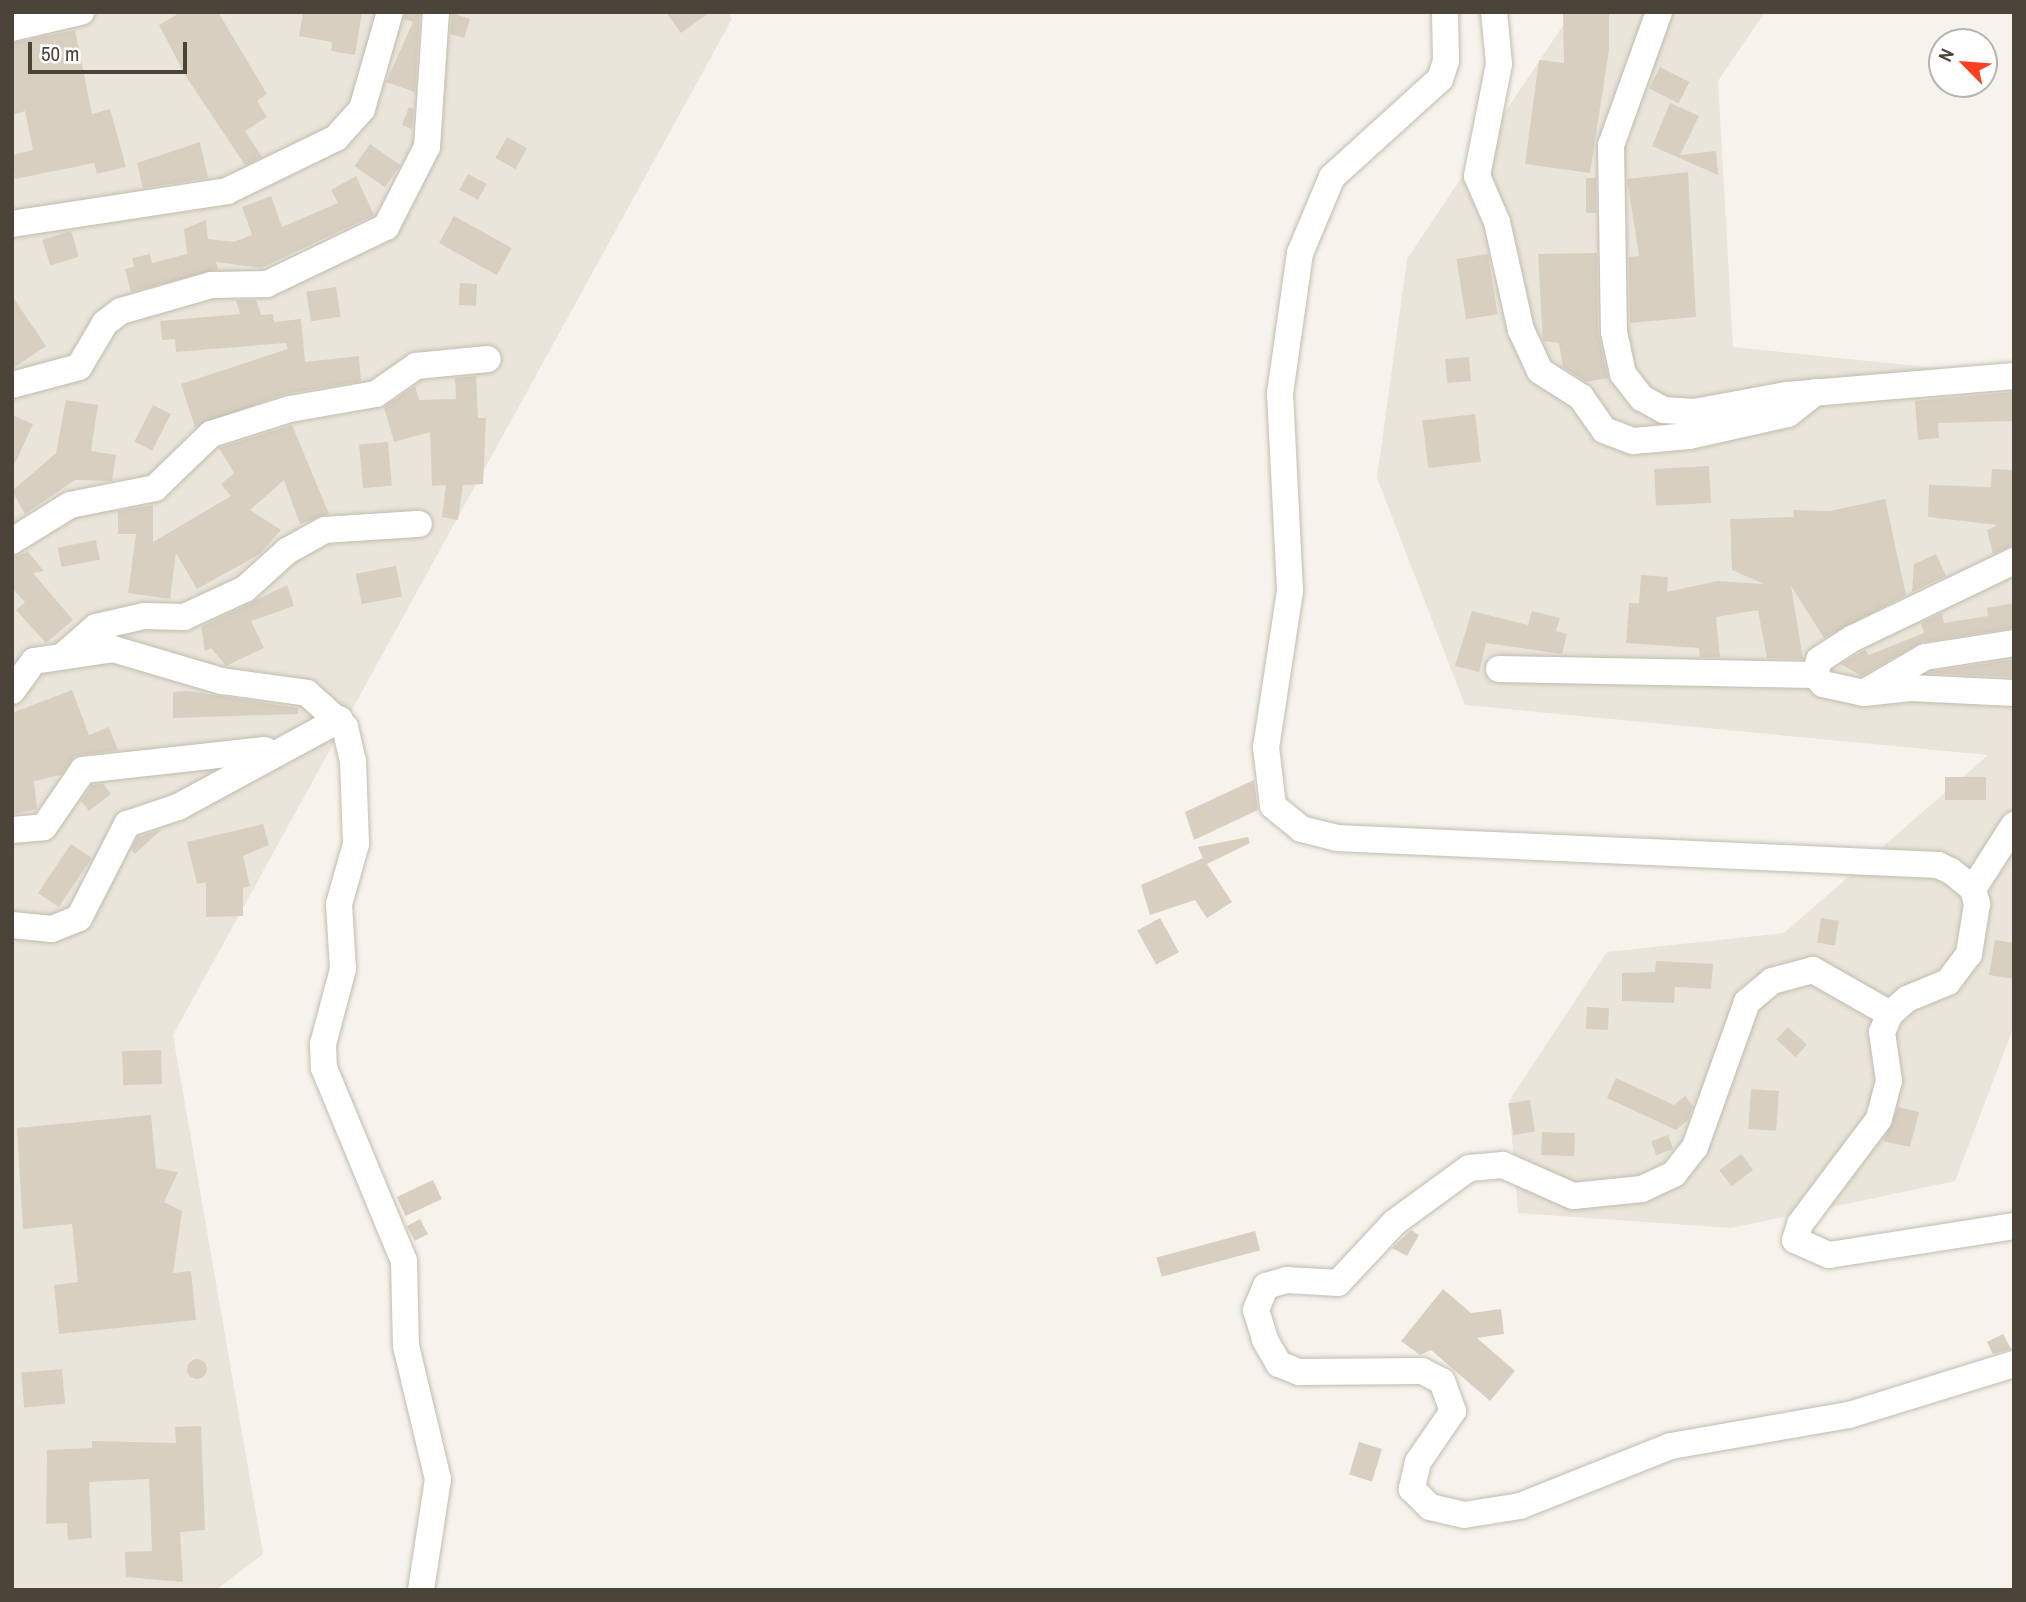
<!DOCTYPE html>
<html>
<head>
<meta charset="utf-8">
<style>
	body { margin:0 }
	#map { position:relative; width:2026px; height:1602px; overflow:hidden; background:#f6f3ec; font-family:"Archivo Narrow",sans-serif }
	div>[style] { position:absolute }
	.residential>* { inset:0; background:#eae5da }
	.building>* { inset:0; background:#d8cfc1; transform-origin:0 0 }
	.round { border-radius:50% }
	.roads { filter:drop-shadow(0 0 2px #c2bbae) drop-shadow(0 0 2px #c2bbae) }
	.minor>* { height:26px; margin:-13px; padding:0 13px; transform-origin:13px; border-radius:13px; background:#fff }
	span { translate:-50% -50%; white-space:nowrap; text-align:center; line-height:1.15; -webkit-text-stroke:6px #fff; paint-order:stroke }
	.frame { position:absolute; inset:0; border:14px solid #4b4439; pointer-events:none }
	.north { position:absolute; left:1928px; top:28px; width:70px; height:70px; box-sizing:border-box; background:#fff; border:2px solid #b7b4b0; border-radius:50%; rotate:295deg; font-size:19px; font-weight:700; line-height:28px; text-align:center; color:#4b4439 }
	.north::after { content:''; display:block; margin:auto; width:24px; height:32px; background:#fc3f1d; clip-path:polygon(50% 0,100% 100%,50% 72%,0 100%) }
	.scale { position:absolute; left:28px; top:42px; width:159px; height:32px; box-sizing:border-box; border:4px solid #4b4439; border-top:0; padding-left:9px; font-size:21px; line-height:24px; white-space:nowrap; color:#4b4439; -webkit-text-stroke:5px #fff; paint-order:stroke }
</style>
</head>
<body>
<div id="map">
	<div class="residential">
		<i style="clip-path:polygon(12px 12px,728px 12px,732px 19px,173px 1035px,263px 1554px,216px 1590px,12px 1590px)"></i>
		<i style="clip-path:polygon(1572px 12px,1765px 12px,1718px 81px,1733px 347px,2014px 376px,2014px 1026px,1955px 1181px,1731px 1228px,1518px 1213px,1509px 1101px,1607px 952px,1784px 933px,1988px 755px,1465px 705px,1377px 478px,1407px 259px)"></i>
	</div>
	<div class="building">
		<i style="clip-path:polygon(181px 12px,218px 12px,267px 94px,257px 101px,267px 117px,245px 131px,262px 157px,245px 165px,185px 75px,159px 25px)"></i>
		<i style="clip-path:polygon(303px 12px,362px 12px,355px 55px,331px 51px,332px 42px,299px 36px)"></i>
		<i style="clip-path:polygon(405px 12px,420px 12px,415px 92px,386px 82px,413px 22px,404px 19px)"></i>
		<i style="clip-path:polygon(666px 12px,710px 12px,681px 33px)"></i>
		<i style="clip-path:polygon(1563px 12px,1609px 12px,1609px 50px,1590px 173px,1525px 164px,1539px 60px,1564px 63px)"></i>
		<i style="clip-path:polygon(452px 13px,470px 19px,464px 38px,450px 34px)"></i>
		<i style="clip-path:polygon(75px 30px,92px 114px,110px 109px,126px 167px,97px 174px,94px 163px,15px 179px,12px 155px,33px 150px,25px 111px,12px 115px,12px 43px)"></i>
		<i style="left:1660px;top:67px;width:33px;height:24px;rotate:27deg"></i>
		<i style="clip-path:polygon(1670px 103px,1699px 116px,1680px 155px,1716px 151px,1718px 175px,1652px 146px)"></i>
		<i style="clip-path:polygon(409px 107px,414px 109px,412px 129px,402px 125px)"></i>
		<i style="left:507px;top:137px;width:23px;height:24px;rotate:29deg"></i>
		<i style="clip-path:polygon(200px 142px,208px 178px,143px 188px,137px 163px)"></i>
		<i style="left:370px;top:144px;width:37px;height:27px;rotate:35deg"></i>
		<i style="clip-path:polygon(1688px 172px,1696px 317px,1630px 323px,1629px 257px,1639px 256px,1627px 179px)"></i>
		<i style="left:468px;top:174px;width:21px;height:18px;rotate:28deg"></i>
		<i style="clip-path:polygon(356px 176px,374px 215px,261px 268px,216px 262px,218px 269px,131px 292px,125px 269px,134px 267px,132px 258px,150px 254px,152px 263px,187px 254px,184px 229px,206px 220px,208px 239px,234px 242px,252px 235px,242px 207px,271px 196px,282px 227px,338px 203px,331px 190px)"></i>
		<i style="left:1586px;top:178px;width:10px;height:35px"></i>
		<i style="left:454px;top:216px;width:66px;height:31px;rotate:29deg"></i>
		<i style="left:71px;top:231px;width:27px;height:30px;rotate:73deg"></i>
		<i style="clip-path:polygon(1597px 253px,1598px 332px,1608px 378px,1586px 382px,1563px 367px,1559px 343px,1543px 341px,1538px 254px)"></i>
		<i style="left:1488px;top:254px;width:61px;height:32px;rotate:81deg"></i>
		<i style="left:460px;top:283px;width:17px;height:22px;rotate:3deg"></i>
		<i style="left:336px;top:287px;width:30px;height:30px;rotate:81deg"></i>
		<i style="clip-path:polygon(12px 296px,46px 346px,12px 369px)"></i>
		<i style="clip-path:polygon(236px 300px,256px 300px,261px 315px,273px 314px,274px 322px,301px 319px,305px 362px,359px 356px,361px 381px,285px 394px,195px 427px,181px 384px,288px 349px,286px 343px,176px 352px,175px 339px,162px 340px,160px 321px,240px 314px)"></i>
		<i style="left:1469px;top:357px;width:24px;height:24px;rotate:85deg"></i>
		<i style="clip-path:polygon(476px 376px,478px 418px,486px 418px,483px 484px,463px 485px,458px 520px,442px 517px,446px 485px,432px 486px,430px 432px,394px 442px,384px 407px,415px 386px,419px 400px,456px 399px,455px 378px)"></i>
		<i style="clip-path:polygon(2014px 392px,2014px 421px,1938px 423px,1939px 438px,1918px 440px,1915px 401px)"></i>
		<i style="clip-path:polygon(66px 400px,98px 405px,91px 451px,116px 455px,112px 481px,75px 480px,25px 514px,12px 491px,56px 453px)"></i>
		<i style="left:153px;top:405px;width:20px;height:41px;rotate:27deg"></i>
		<i style="left:1475px;top:414px;width:48px;height:53px;rotate:83deg"></i>
		<i style="clip-path:polygon(12px 415px,33px 424px,12px 470px)"></i>
		<i style="clip-path:polygon(292px 425px,329px 514px,300px 524px,284px 480px,250px 510px,281px 530px,260px 554px,197px 589px,176px 553px,170px 599px,128px 593px,136px 534px,118px 534px,118px 511px,153px 505px,153px 542px,231px 496px,221px 484px,234px 473px,219px 448px)"></i>
		<i style="left:388px;top:442px;width:44px;height:29px;rotate:85deg"></i>
		<i style="left:1709px;top:466px;width:37px;height:55px;rotate:87deg"></i>
		<i style="clip-path:polygon(1992px 469px,2014px 470px,2014px 545px,1993px 554px,1987px 530px,1998px 525px,1928px 517px,1929px 485px,1991px 487px)"></i>
		<i style="clip-path:polygon(1885px 499px,1906px 595px,1824px 638px,1791px 586px,1803px 659px,1767px 658px,1758px 610px,1716px 617px,1720px 657px,1700px 657px,1699px 648px,1626px 643px,1629px 603px,1639px 603px,1641px 575px,1668px 577px,1667px 592px,1717px 581px,1764px 584px,1732px 570px,1730px 519px,1794px 517px,1793px 510px,1830px 511px)"></i>
		<i style="left:96px;top:540px;width:20px;height:39px;rotate:79deg"></i>
		<i style="clip-path:polygon(28px 552px,44px 571px,33px 573px,73px 620px,46px 643px,16px 610px,25px 602px,12px 588px,12px 557px)"></i>
		<i style="clip-path:polygon(1936px 554px,1946px 576px,1912px 592px,1914px 564px)"></i>
		<i style="left:396px;top:566px;width:31px;height:41px;rotate:79deg"></i>
		<i style="clip-path:polygon(287px 585px,294px 606px,251px 621px,264px 648px,226px 666px,211px 648px,205px 651px,201px 627px)"></i>
		<i style="clip-path:polygon(2014px 603px,2014px 628px,1922px 642px,1861px 676px,1841px 664px,1865px 650px,1869px 655px,1924px 633px,1921px 623px,1942px 613px,1944px 623px,1988px 616px,1987px 608px)"></i>
		<i style="clip-path:polygon(1472px 611px,1528px 625px,1532px 611px,1560px 618px,1556px 631px,1567px 634px,1562px 654px,1486px 643px,1479px 672px,1455px 666px)"></i>
		<i style="clip-path:polygon(2014px 659px,2014px 677px,1929px 673px,1930px 672px)"></i>
		<i style="clip-path:polygon(72px 690px,89px 735px,109px 727px,118px 750px,75px 756px,61px 775px,34px 781px,37px 809px,12px 814px,12px 713px)"></i>
		<i style="clip-path:polygon(187px 691px,298px 708px,298px 714px,173px 718px,173px 692px)"></i>
		<i style="left:1986px;top:777px;width:23px;height:41px;rotate:90deg"></i>
		<i style="clip-path:polygon(1254px 780px,1258px 810px,1194px 840px,1185px 812px)"></i>
		<i style="clip-path:polygon(103px 784px,111px 794px,89px 811px,81px 801px,92px 785px)"></i>
		<i style="clip-path:polygon(263px 824px,269px 845px,243px 856px,250px 886px,243px 888px,243px 916px,206px 917px,206px 882px,197px 884px,187px 842px)"></i>
		<i style="clip-path:polygon(162px 829px,135px 854px,131px 850px,138px 837px)"></i>
		<i style="clip-path:polygon(1248px 837px,1250px 843px,1207px 864px,1232px 902px,1207px 918px,1195px 900px,1150px 915px,1141px 885px,1203px 858px,1198px 847px)"></i>
		<i style="left:71px;top:844px;width:25px;height:59px;rotate:34deg"></i>
		<i style="left:1160px;top:918px;width:39px;height:26px;rotate:61deg"></i>
		<i style="left:1821px;top:918px;width:18px;height:25px;rotate:9deg"></i>
		<i style="clip-path:polygon(1995px 940px,2014px 943px,2014px 979px,1989px 975px)"></i>
		<i style="clip-path:polygon(1656px 961px,1713px 964px,1711px 989px,1675px 987px,1674px 1003px,1622px 1001px,1622px 973px,1655px 972px)"></i>
		<i style="left:1587px;top:1007px;width:22px;height:22px;rotate:3deg"></i>
		<i style="left:1788px;top:1027px;width:26px;height:17px;rotate:43deg"></i>
		<i style="left:161px;top:1050px;width:34px;height:39px;rotate:88deg"></i>
		<i style="clip-path:polygon(1616px 1078px,1674px 1105px,1685px 1096px,1693px 1106px,1688px 1120px,1676px 1130px,1607px 1098px)"></i>
		<i style="left:1751px;top:1089px;width:28px;height:40px;rotate:4deg"></i>
		<i style="left:1530px;top:1100px;width:32px;height:22px;rotate:81deg"></i>
		<i style="clip-path:polygon(1898px 1107px,1919px 1112px,1910px 1147px,1883px 1141px)"></i>
		<i style="clip-path:polygon(151px 1115px,156px 1168px,178px 1172px,164px 1202px,182px 1211px,173px 1273px,191px 1271px,196px 1320px,59px 1334px,54px 1285px,78px 1282px,72px 1224px,23px 1229px,17px 1128px)"></i>
		<i style="left:1542px;top:1132px;width:33px;height:23px;rotate:2deg"></i>
		<i style="left:1668px;top:1135px;width:15px;height:18px;rotate:70deg"></i>
		<i style="left:1741px;top:1154px;width:20px;height:27px;rotate:53deg"></i>
		<i style="left:433px;top:1180px;width:21px;height:40px;rotate:65deg"></i>
		<i style="left:420px;top:1219px;width:17px;height:15px;rotate:62deg"></i>
		<i style="clip-path:polygon(1411px 1230px,1419px 1235px,1407px 1256px,1392px 1248px)"></i>
		<i style="left:1255px;top:1231px;width:20px;height:102px;rotate:75deg"></i>
		<i style="clip-path:polygon(1443px 1289px,1471px 1313px,1501px 1309px,1504px 1334px,1477px 1338px,1515px 1371px,1490px 1401px,1431px 1350px,1420px 1355px,1401px 1341px)"></i>
		<i style="clip-path:polygon(2003px 1334px,2011px 1349px,1993px 1354px,1987px 1342px)"></i>
		<i class="round" style="left:187px;top:1359px;width:20px;height:20px"></i>
		<i style="left:62px;top:1369px;width:35px;height:41px;rotate:85deg"></i>
		<i style="clip-path:polygon(201px 1426px,205px 1530px,180px 1532px,183px 1582px,126px 1577px,125px 1552px,152px 1551px,149px 1479px,89px 1482px,92px 1538px,68px 1540px,67px 1523px,46px 1524px,47px 1450px,92px 1448px,92px 1441px,176px 1443px,175px 1427px)"></i>
		<i style="left:1359px;top:1442px;width:24px;height:34px;rotate:17deg"></i>
	</div>
	<div class="roads">
		<div class="minor">
			<i style="left:1445px;top:12px;width:49px;rotate:88.8deg"></i>
			<i style="left:1446px;top:61px;width:19px;rotate:108deg"></i>
			<i style="left:1440px;top:79px;width:146px;rotate:137.8deg"></i>
			<i style="left:1332px;top:177px;width:82px;rotate:112.8deg"></i>
			<i style="left:1300px;top:253px;width:141px;rotate:98.1deg"></i>
			<i style="left:1280px;top:393px;width:198px;rotate:87.1deg"></i>
			<i style="left:1290px;top:591px;width:158px;rotate:98.7deg"></i>
			<i style="left:1266px;top:747px;width:59px;rotate:83.2deg"></i>
			<i style="left:1273px;top:806px;width:36px;rotate:39deg"></i>
			<i style="left:1301px;top:829px;width:36px;rotate:14deg"></i>
			<i style="left:1336px;top:838px;width:603px;rotate:2.57deg"></i>
			<i style="left:1938px;top:865px;width:14px;rotate:25deg"></i>
			<i style="left:1951px;top:871px;width:28px;rotate:39deg"></i>
			<i style="left:1973px;top:889px;width:16px;rotate:75deg"></i>
			<i style="left:1977px;top:904px;width:51px;rotate:99.1deg"></i>
			<i style="left:1969px;top:954px;width:35px;rotate:127deg"></i>
			<i style="left:1948px;top:982px;width:44px;rotate:157.5deg"></i>
			<i style="left:1907px;top:999px;width:23px;rotate:139deg"></i>
			<i style="left:1890px;top:1014px;width:20px;rotate:114deg"></i>
			<i style="left:1882px;top:1032px;width:49px;rotate:81.9deg"></i>
			<i style="left:1889px;top:1081px;width:39px;rotate:105deg"></i>
			<i style="left:1879px;top:1119px;width:131px;rotate:127deg"></i>
			<i style="left:1800px;top:1224px;width:17px;rotate:107deg"></i>
			<i style="left:1795px;top:1240px;width:37px;rotate:24deg"></i>
			<i style="left:1829px;top:1255px;width:187px;rotate:-8.9deg"></i>
			<i style="left:1494px;top:12px;width:52px;rotate:84.5deg"></i>
			<i style="left:1499px;top:64px;width:114px;rotate:101.1deg"></i>
			<i style="left:1477px;top:176px;width:50px;rotate:66.5deg"></i>
			<i style="left:1497px;top:222px;width:111px;rotate:77.5deg"></i>
			<i style="left:1521px;top:330px;width:45px;rotate:65.1deg"></i>
			<i style="left:1540px;top:371px;width:49px;rotate:32.4deg"></i>
			<i style="left:1581px;top:397px;width:40px;rotate:55.1deg"></i>
			<i style="left:1604px;top:430px;width:31px;rotate:21deg"></i>
			<i style="left:1633px;top:441px;width:56px;rotate:-5.1deg"></i>
			<i style="left:1689px;top:436px;width:101px;rotate:-12.5deg"></i>
			<i style="left:1788px;top:414px;width:36px;rotate:-38deg"></i>
			<i style="left:1659px;top:12px;width:141px;rotate:109.8deg"></i>
			<i style="left:1611px;top:145px;width:187px;rotate:89.1deg"></i>
			<i style="left:1614px;top:332px;width:43px;rotate:77.9deg"></i>
			<i style="left:1623px;top:374px;width:31px;rotate:52deg"></i>
			<i style="left:1642px;top:398px;width:25px;rotate:29deg"></i>
			<i style="left:1664px;top:410px;width:30px;rotate:4deg"></i>
			<i style="left:1694px;top:412px;width:95px;rotate:-10.4deg"></i>
			<i style="left:1787px;top:395px;width:228px;rotate:-4.8deg"></i>
			<i style="left:12px;top:28px;width:71px;rotate:-13.1deg"></i>
			<i style="left:12px;top:224px;width:218px;rotate:-8.7deg"></i>
			<i style="left:227px;top:191px;width:121px;rotate:-25.9deg"></i>
			<i style="left:336px;top:138px;width:39px;rotate:-48deg"></i>
			<i style="left:362px;top:109px;width:101px;rotate:-73.9deg"></i>
			<i style="left:12px;top:385px;width:69px;rotate:-15deg"></i>
			<i style="left:79px;top:367px;width:51px;rotate:-59.4deg"></i>
			<i style="left:105px;top:323px;width:20px;rotate:-37deg"></i>
			<i style="left:121px;top:311px;width:94px;rotate:-16.1deg"></i>
			<i style="left:211px;top:285px;width:56px;rotate:-1deg"></i>
			<i style="left:267px;top:284px;width:132px;rotate:-25.6deg"></i>
			<i style="left:386px;top:227px;width:90px;rotate:-62.9deg"></i>
			<i style="left:427px;top:147px;width:135px;rotate:-86.2deg"></i>
			<i style="left:12px;top:541px;width:68px;rotate:-31.8deg"></i>
			<i style="left:70px;top:505px;width:87px;rotate:-11.3deg"></i>
			<i style="left:155px;top:488px;width:78px;rotate:-44deg"></i>
			<i style="left:211px;top:434px;width:83px;rotate:-17.6deg"></i>
			<i style="left:290px;top:409px;width:87px;rotate:-9.9deg"></i>
			<i style="left:376px;top:394px;width:49px;rotate:-35deg"></i>
			<i style="left:416px;top:366px;width:72px;rotate:-5.6deg"></i>
			<i style="left:2014px;top:561px;width:178px;rotate:154.4deg"></i>
			<i style="left:1853px;top:638px;width:40px;rotate:147.1deg"></i>
			<i style="left:1819px;top:660px;width:16px;rotate:105deg"></i>
			<i style="left:1815px;top:675px;width:12px;rotate:48deg"></i>
			<i style="left:1823px;top:684px;width:42px;rotate:12.4deg"></i>
			<i style="left:1864px;top:693px;width:47px;rotate:-6.1deg"></i>
			<i style="left:1911px;top:688px;width:103px;rotate:2.8deg"></i>
			<i style="left:65px;top:654px;width:41px;rotate:-41.1deg"></i>
			<i style="left:96px;top:627px;width:49px;rotate:-12.9deg"></i>
			<i style="left:144px;top:616px;width:40px;rotate:1.4deg"></i>
			<i style="left:184px;top:617px;width:67px;rotate:-24.7deg"></i>
			<i style="left:245px;top:589px;width:57px;rotate:-42.1deg"></i>
			<i style="left:287px;top:551px;width:43px;rotate:-28.9deg"></i>
			<i style="left:325px;top:530px;width:94px;rotate:-3.7deg"></i>
			<i style="left:1499px;top:669px;width:316px;rotate:1.1deg"></i>
			<i style="left:12px;top:691px;width:37px;rotate:-54deg"></i>
			<i style="left:34px;top:661px;width:80px;rotate:-8.6deg"></i>
			<i style="left:113px;top:649px;width:114px;rotate:16.4deg"></i>
			<i style="left:222px;top:681px;width:86px;rotate:8deg"></i>
			<i style="left:307px;top:693px;width:51px;rotate:41.8deg"></i>
			<i style="left:345px;top:727px;width:35px;rotate:77deg"></i>
			<i style="left:353px;top:761px;width:83px;rotate:87.9deg"></i>
			<i style="left:356px;top:844px;width:62px;rotate:105.8deg"></i>
			<i style="left:339px;top:904px;width:65px;rotate:86.5deg"></i>
			<i style="left:343px;top:969px;width:78px;rotate:104.9deg"></i>
			<i style="left:323px;top:1044px;width:24px;rotate:88deg"></i>
			<i style="left:324px;top:1068px;width:209px;rotate:67.5deg"></i>
			<i style="left:404px;top:1261px;width:85px;rotate:88.7deg"></i>
			<i style="left:406px;top:1346px;width:137px;rotate:76.5deg"></i>
			<i style="left:438px;top:1479px;width:112px;rotate:98.7deg"></i>
			<i style="left:1865px;top:692px;width:69px;rotate:-30.3deg"></i>
			<i style="left:1925px;top:657px;width:90px;rotate:-8.9deg"></i>
			<i style="left:12px;top:830px;width:32px;rotate:-5deg"></i>
			<i style="left:44px;top:827px;width:69px;rotate:-55.6deg"></i>
			<i style="left:83px;top:770px;width:183px;rotate:-6.3deg"></i>
			<i style="left:1973px;top:889px;width:76px;rotate:-57.4deg"></i>
			<i style="left:12px;top:925px;width:40px;rotate:5.7deg"></i>
			<i style="left:52px;top:929px;width:29px;rotate:-22deg"></i>
			<i style="left:79px;top:918px;width:106px;rotate:-62.9deg"></i>
			<i style="left:127px;top:824px;width:54px;rotate:-18.4deg"></i>
			<i style="left:178px;top:807px;width:184px;rotate:-28.5deg"></i>
			<i style="left:1890px;top:1014px;width:89px;rotate:-150.3deg"></i>
			<i style="left:1813px;top:970px;width:42px;rotate:165deg"></i>
			<i style="left:1772px;top:981px;width:33px;rotate:140deg"></i>
			<i style="left:1747px;top:1002px;width:154px;rotate:109.7deg"></i>
			<i style="left:1695px;top:1147px;width:34px;rotate:128deg"></i>
			<i style="left:1674px;top:1174px;width:35px;rotate:155deg"></i>
			<i style="left:1642px;top:1189px;width:69px;rotate:174.2deg"></i>
			<i style="left:1573px;top:1196px;width:77px;rotate:-156.1deg"></i>
			<i style="left:1503px;top:1165px;width:34px;rotate:175deg"></i>
			<i style="left:1469px;top:1168px;width:92px;rotate:143.9deg"></i>
			<i style="left:1395px;top:1222px;width:83px;rotate:133.1deg"></i>
			<i style="left:1338px;top:1283px;width:51px;rotate:-176.6deg"></i>
			<i style="left:1287px;top:1280px;width:22px;rotate:164deg"></i>
			<i style="left:1266px;top:1286px;width:26px;rotate:113deg"></i>
			<i style="left:1256px;top:1310px;width:31px;rotate:73deg"></i>
			<i style="left:1265px;top:1340px;width:28px;rotate:60deg"></i>
			<i style="left:1279px;top:1364px;width:22px;rotate:22deg"></i>
			<i style="left:1299px;top:1372px;width:123px;rotate:-0.5deg"></i>
			<i style="left:1422px;top:1371px;width:22px;rotate:27deg"></i>
			<i style="left:1442px;top:1381px;width:32px;rotate:70deg"></i>
			<i style="left:1453px;top:1411px;width:62px;rotate:124.5deg"></i>
			<i style="left:1418px;top:1462px;width:28px;rotate:103deg"></i>
			<i style="left:1412px;top:1489px;width:25px;rotate:45deg"></i>
			<i style="left:1430px;top:1507px;width:35px;rotate:13deg"></i>
			<i style="left:1464px;top:1515px;width:57px;rotate:-9.1deg"></i>
			<i style="left:1520px;top:1506px;width:162px;rotate:-21.7deg"></i>
			<i style="left:1671px;top:1446px;width:181px;rotate:-9.9deg"></i>
			<i style="left:1849px;top:1415px;width:173px;rotate:-17.2deg"></i>
		</div>
	</div>
	<div class="frame"></div>
	<div class="north">N</div>
	<div class="scale">50 m</div>
</div>
</body>
</html>
